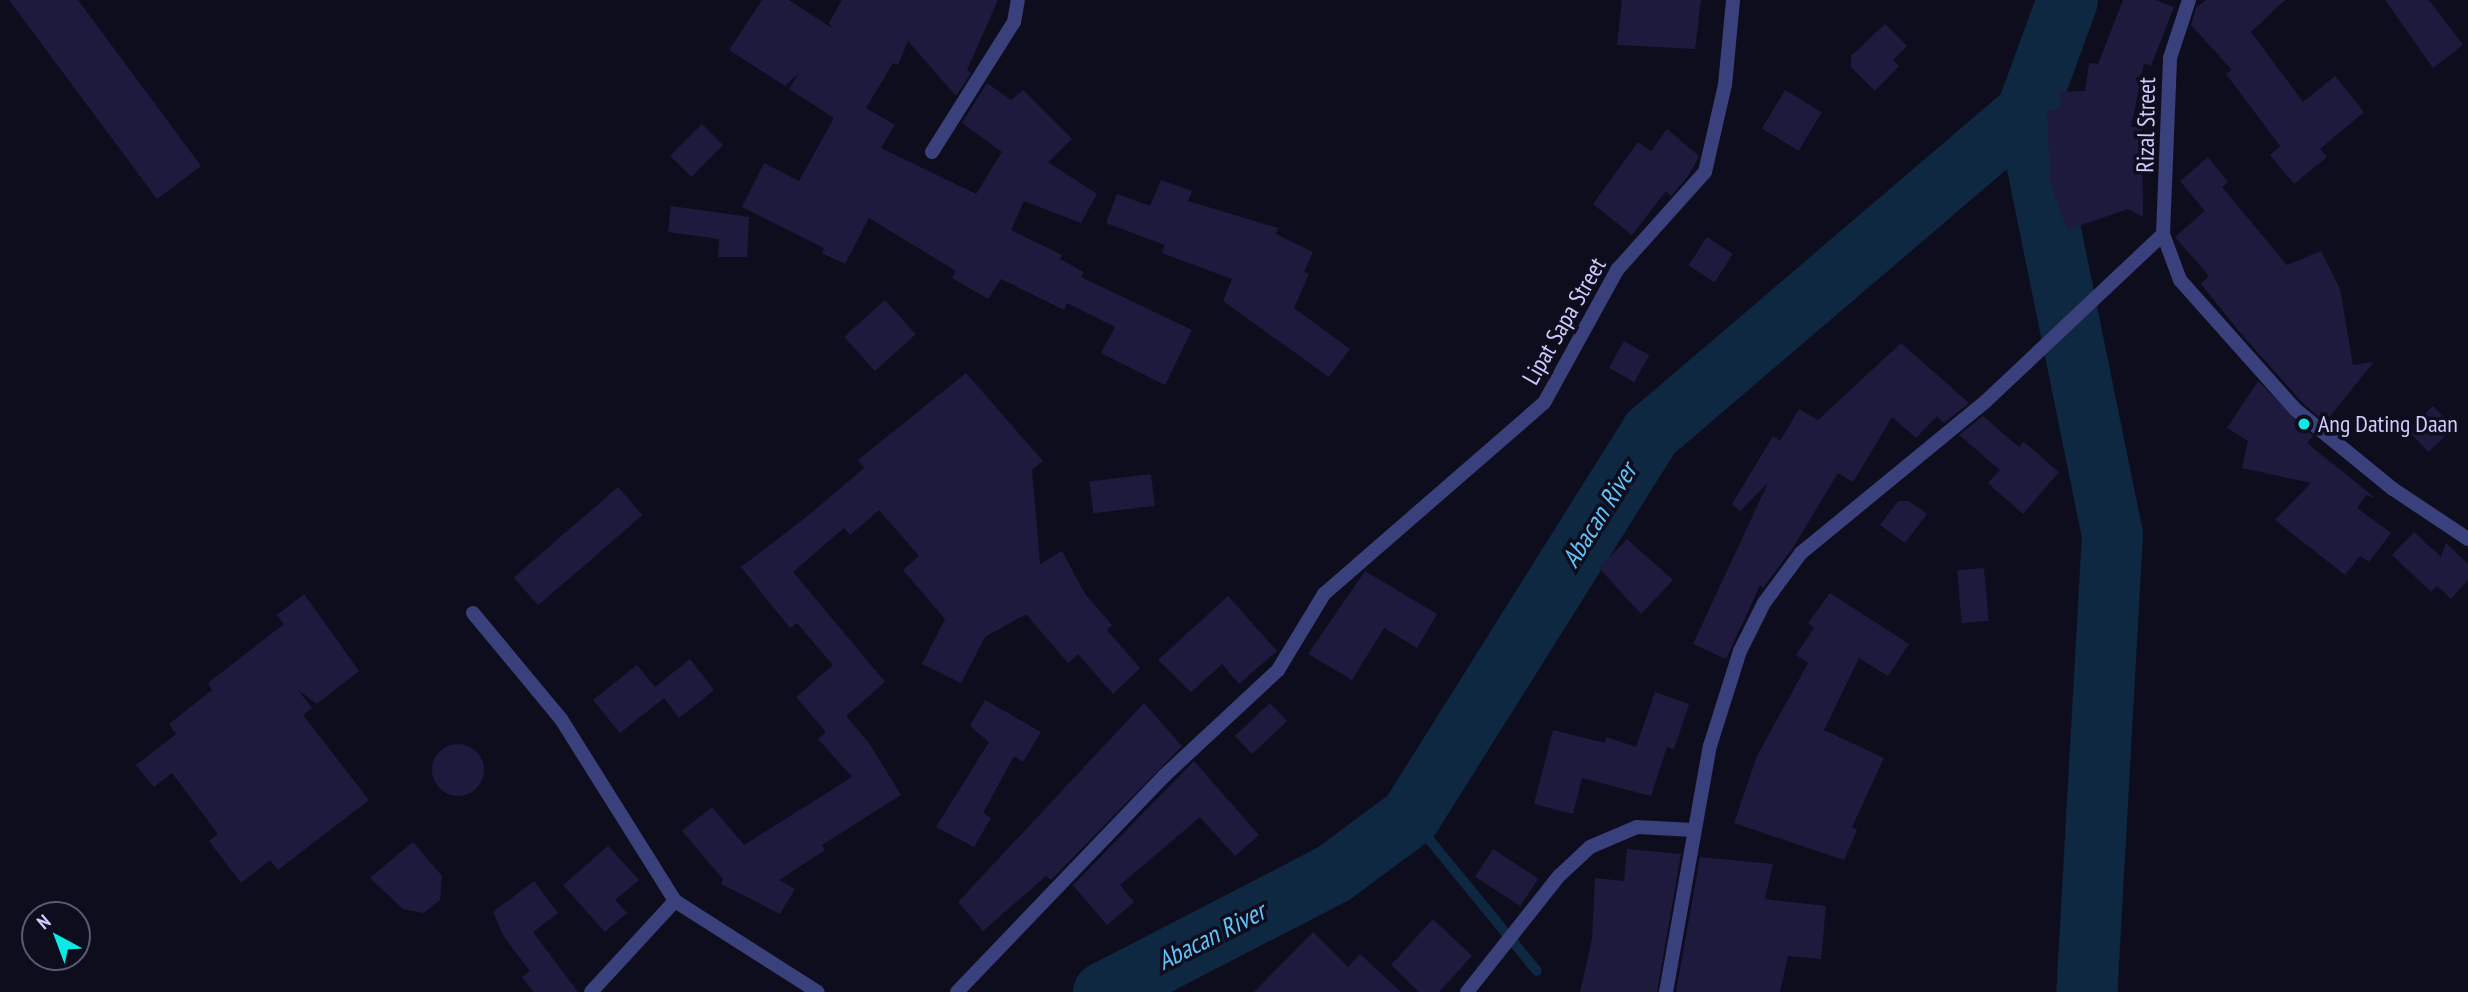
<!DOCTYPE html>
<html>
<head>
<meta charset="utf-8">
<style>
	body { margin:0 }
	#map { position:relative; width:2468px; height:992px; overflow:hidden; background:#0e0d1e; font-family:"PT Sans Narrow",sans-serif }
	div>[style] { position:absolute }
	.stream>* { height:10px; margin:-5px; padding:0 5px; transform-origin:5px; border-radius:5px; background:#0e2841 }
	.river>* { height:61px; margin:-30.5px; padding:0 30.5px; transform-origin:30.5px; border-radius:30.5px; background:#0e2841 }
	.building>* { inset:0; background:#1d1a3e; transform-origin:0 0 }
	.round { border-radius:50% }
	.street>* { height:14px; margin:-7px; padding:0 7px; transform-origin:7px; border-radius:7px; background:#3a407b }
	.dots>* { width:19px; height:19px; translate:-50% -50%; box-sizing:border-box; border:4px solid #0e0d1e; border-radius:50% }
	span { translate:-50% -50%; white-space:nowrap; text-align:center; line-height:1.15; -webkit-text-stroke:7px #0e0d1e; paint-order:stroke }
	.street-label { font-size:24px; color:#cccdfd }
	.poi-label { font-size:24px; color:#cccdfd }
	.left { translate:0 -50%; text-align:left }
	.water-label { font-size:26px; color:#5fc4f8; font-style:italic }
	.north { position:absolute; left:21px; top:901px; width:70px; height:70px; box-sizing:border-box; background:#0e0d1e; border:2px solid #5a5a77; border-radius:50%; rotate:319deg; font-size:19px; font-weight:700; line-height:28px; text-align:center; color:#cccdfd }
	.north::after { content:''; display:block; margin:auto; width:24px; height:32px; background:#0beae5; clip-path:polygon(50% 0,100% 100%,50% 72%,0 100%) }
</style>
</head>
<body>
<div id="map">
	<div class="stream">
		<i style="left:1410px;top:816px;width:200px;rotate:50.7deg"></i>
	</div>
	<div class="river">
		<i style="left:2026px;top:112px;width:430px;rotate:78.5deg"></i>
		<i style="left:2112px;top:533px;width:460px;rotate:93.2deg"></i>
		<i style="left:1103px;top:992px;width:258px;rotate:-27.3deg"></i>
		<i style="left:1332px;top:874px;width:97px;rotate:-36.6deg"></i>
		<i style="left:1410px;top:816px;width:452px;rotate:-57.9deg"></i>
		<i style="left:1650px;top:433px;width:494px;rotate:-40.5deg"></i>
		<i style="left:2026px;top:112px;width:119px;rotate:-69.9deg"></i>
	</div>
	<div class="building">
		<i style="clip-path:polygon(9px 0,78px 0,201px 166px,157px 199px)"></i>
		<i style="clip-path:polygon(762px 0,789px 0,832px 28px,829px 23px,842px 0,998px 0,967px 70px,971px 73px,956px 96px,908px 41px,898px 65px,893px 63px,866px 108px,895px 125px,881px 148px,976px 194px,1002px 152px,962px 123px,987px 83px,1011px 100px,1023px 90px,1072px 139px,1048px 162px,1097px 194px,1081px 223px,1024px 201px,1011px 230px,1062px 255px,1060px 259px,1084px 272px,1081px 277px,1192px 330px,1165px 385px,1101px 353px,1115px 327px,1067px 303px,1064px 310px,1001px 279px,988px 299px,952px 278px,956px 271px,869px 218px,845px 264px,822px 253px,824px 248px,742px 207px,764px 163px,799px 181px,834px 118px,789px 89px,799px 73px,785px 86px,729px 50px)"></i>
		<i style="clip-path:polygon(1622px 0,1701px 0,1695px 49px,1617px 45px)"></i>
		<i style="clip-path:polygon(2123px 0,2155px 0,2174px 7px,2151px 66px,2144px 63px,2131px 127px,2142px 127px,2143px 217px,2128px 209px,2067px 230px,2050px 181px,2047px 110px,2060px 109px,2060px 92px,2085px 91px,2089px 63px,2098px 64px)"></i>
		<i style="clip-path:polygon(2206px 0,2285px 0,2251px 32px,2303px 102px,2335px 76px,2364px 112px,2320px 149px,2327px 157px,2294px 184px,2270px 155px,2280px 146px,2226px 74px,2232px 70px,2191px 25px,2196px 8px)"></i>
		<i style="clip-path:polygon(2385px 0,2429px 0,2463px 45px,2433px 68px)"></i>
		<i style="clip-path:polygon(1885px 24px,1907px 46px,1893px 60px,1899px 66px,1875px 91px,1851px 67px,1851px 56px)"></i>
		<i style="left:1785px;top:90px;width:43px;height:45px;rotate:31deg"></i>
		<i style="left:702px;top:124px;width:30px;height:45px;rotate:45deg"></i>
		<i style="clip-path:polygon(1667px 129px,1699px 156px,1689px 175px,1671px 196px,1666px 191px,1632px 235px,1593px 204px,1638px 142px,1651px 151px)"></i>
		<i style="clip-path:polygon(2208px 157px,2228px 182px,2222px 187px,2287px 265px,2321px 251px,2340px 289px,2353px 365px,2374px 362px,2325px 422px,2303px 403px,2243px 336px,2201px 284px,2209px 276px,2175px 237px,2205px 211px,2180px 181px)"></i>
		<i style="clip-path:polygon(1161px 180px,1192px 191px,1188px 201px,1278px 228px,1276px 234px,1313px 252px,1304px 272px,1309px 274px,1294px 308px,1350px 349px,1329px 377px,1223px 301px,1232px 279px,1162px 253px,1165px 245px,1106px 223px,1117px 194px,1150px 206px)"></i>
		<i style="clip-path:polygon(671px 206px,749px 217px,747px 257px,718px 257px,719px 239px,668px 232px)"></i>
		<i style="left:1707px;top:237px;width:31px;height:34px;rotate:33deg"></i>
		<i style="left:885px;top:300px;width:46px;height:55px;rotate:48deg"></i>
		<i style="left:1624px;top:341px;width:29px;height:31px;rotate:29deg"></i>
		<i style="clip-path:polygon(1901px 343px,1969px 403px,1944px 423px,1937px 416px,1916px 438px,1892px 417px,1853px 482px,1838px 473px,1794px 546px,1763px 588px,1760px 585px,1726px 659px,1693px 644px,1768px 483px,1740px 511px,1732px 504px,1773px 436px,1780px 441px,1799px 409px,1818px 420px)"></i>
		<i style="clip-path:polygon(966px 373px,1043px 461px,1032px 470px,1040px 564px,1062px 551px,1085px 594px,1112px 625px,1107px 630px,1140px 668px,1113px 694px,1078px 654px,1068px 663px,1026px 614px,985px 637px,961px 683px,922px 664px,945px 619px,903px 570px,919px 556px,879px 510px,850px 535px,844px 528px,793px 572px,885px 682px,846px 716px,869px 743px,901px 795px,822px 845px,825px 850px,779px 880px,795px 889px,780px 914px,721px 884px,723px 879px,682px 831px,712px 807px,744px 845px,852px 777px,818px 739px,826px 732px,796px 697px,833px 665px,797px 623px,790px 628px,741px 567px,809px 515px,864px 468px,858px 460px)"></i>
		<i style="clip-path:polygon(2258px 381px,2313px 436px,2307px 443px,2375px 498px,2366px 495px,2357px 508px,2391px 533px,2369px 562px,2360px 556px,2345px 575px,2275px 520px,2311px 483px,2242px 468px,2248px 441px,2227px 428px)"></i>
		<i style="left:2433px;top:406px;width:30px;height:35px;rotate:46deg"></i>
		<i style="clip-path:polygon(1983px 416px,2019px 447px,2024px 442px,2059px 472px,2023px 514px,1988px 483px,2000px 470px,1959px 435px)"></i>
		<i style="left:1151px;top:474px;width:32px;height:62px;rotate:83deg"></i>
		<i style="left:618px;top:487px;width:37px;height:138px;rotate:49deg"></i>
		<i style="clip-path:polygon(1898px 501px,1909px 501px,1927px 514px,1905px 543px,1880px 525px)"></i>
		<i style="clip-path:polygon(2414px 532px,2441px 557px,2446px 543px,2468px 564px,2468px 580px,2451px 599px,2437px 586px,2431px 592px,2392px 555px)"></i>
		<i style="clip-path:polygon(1627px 539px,1673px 580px,1641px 614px,1599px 568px)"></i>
		<i style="left:1984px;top:568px;width:53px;height:27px;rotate:85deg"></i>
		<i style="clip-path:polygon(1365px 571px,1437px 614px,1417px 648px,1384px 628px,1352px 680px,1308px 654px)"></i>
		<i style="clip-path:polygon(1830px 593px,1909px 644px,1888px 676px,1859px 658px,1824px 730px,1884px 758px,1852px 827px,1857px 830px,1844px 860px,1734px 823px,1757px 756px,1808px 663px,1796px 655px,1814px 628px,1808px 623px)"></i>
		<i style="clip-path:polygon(304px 594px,359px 671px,317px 704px,298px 690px,312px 708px,303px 715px,369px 800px,278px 870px,270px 860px,241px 883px,209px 841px,218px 834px,172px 773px,154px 787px,136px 765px,176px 734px,169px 724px,212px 690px,208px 683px,284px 624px,277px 615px)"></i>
		<i style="clip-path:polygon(1228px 596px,1277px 651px,1239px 684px,1222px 664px,1191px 692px,1158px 660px)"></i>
		<i style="clip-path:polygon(690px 659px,714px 690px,679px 718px,664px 698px,620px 733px,593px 700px,637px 665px,660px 693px,655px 687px)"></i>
		<i style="clip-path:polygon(1655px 692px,1689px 704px,1674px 749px,1667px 747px,1651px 796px,1582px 778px,1573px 814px,1534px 804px,1553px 730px,1605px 743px,1606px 737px,1636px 747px)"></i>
		<i style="clip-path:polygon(985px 700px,1041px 732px,1023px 762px,1014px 756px,983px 813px,991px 818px,974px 847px,936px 827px,989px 742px,970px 726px)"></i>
		<i style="clip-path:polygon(1144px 703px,1182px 746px,1051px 880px,1046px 876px,983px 931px,958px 902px)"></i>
		<i style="left:1270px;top:703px;width:25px;height:48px;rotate:47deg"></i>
		<i class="round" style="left:432px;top:744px;width:52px;height:52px"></i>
		<i style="clip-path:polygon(1194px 761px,1259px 835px,1235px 856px,1200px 817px,1120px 885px,1134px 902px,1107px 925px,1073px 885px)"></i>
		<i style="clip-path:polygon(413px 842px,442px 876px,440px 900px,424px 913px,403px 909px,370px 878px)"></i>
		<i style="clip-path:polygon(608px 846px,639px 880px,615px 900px,627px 913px,605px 932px,563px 885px)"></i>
		<i style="left:1493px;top:849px;width:54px;height:33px;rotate:33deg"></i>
		<i style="clip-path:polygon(1627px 849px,1681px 854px,1657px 992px,1580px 992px,1592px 939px,1595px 878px,1624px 881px)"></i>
		<i style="clip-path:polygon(1700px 857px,1773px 864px,1765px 899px,1826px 906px,1821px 959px,1788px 956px,1780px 992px,1676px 992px)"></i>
		<i style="clip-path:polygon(534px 881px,558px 913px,533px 932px,578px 992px,534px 992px,522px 977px,530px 971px,504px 937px,493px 912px)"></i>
		<i style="clip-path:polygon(1433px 919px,1472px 956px,1439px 992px,1419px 992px,1391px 965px)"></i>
		<i style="clip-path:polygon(1313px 932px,1348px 967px,1360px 954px,1401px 992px,1254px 992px)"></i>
	</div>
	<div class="street">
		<i style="left:932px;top:152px;width:154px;rotate:-57.8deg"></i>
		<i style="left:1014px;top:22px;width:22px;rotate:-80deg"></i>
		<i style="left:2163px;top:234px;width:49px;rotate:69.7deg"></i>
		<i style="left:2180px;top:280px;width:174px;rotate:48.3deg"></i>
		<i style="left:2296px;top:410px;width:125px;rotate:39.2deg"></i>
		<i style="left:2393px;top:489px;width:90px;rotate:33.7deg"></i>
		<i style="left:473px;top:613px;width:138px;rotate:50.3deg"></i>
		<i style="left:561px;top:719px;width:215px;rotate:57.9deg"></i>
		<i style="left:675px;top:901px;width:169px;rotate:32.5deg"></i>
		<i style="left:591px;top:992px;width:124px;rotate:-47.3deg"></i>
		<i style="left:957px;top:992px;width:299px;rotate:-46.2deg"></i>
		<i style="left:1164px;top:776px;width:156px;rotate:-42.9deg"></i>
		<i style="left:1278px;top:670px;width:89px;rotate:-58.8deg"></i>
		<i style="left:1324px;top:594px;width:291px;rotate:-41deg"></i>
		<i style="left:1544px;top:403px;width:152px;rotate:-61.2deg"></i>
		<i style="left:1617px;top:270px;width:132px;rotate:-48.1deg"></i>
		<i style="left:1705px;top:172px;width:89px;rotate:-77.1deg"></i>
		<i style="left:1725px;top:85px;width:85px;rotate:-84.6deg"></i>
		<i style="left:1467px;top:992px;width:148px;rotate:-51.6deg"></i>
		<i style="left:1559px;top:876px;width:42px;rotate:-43.1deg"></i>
		<i style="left:1590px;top:847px;width:51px;rotate:-23.1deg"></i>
		<i style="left:1637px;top:827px;width:56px;rotate:3.1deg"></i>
		<i style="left:1666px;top:992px;width:250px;rotate:-79.9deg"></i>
		<i style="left:1710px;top:746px;width:100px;rotate:-72.5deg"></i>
		<i style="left:1740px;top:651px;width:54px;rotate:-63.4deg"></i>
		<i style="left:1764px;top:603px;width:62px;rotate:-53.5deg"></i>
		<i style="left:1801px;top:553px;width:239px;rotate:-39.4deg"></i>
		<i style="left:1986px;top:401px;width:243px;rotate:-43.3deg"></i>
		<i style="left:2163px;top:234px;width:176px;rotate:-87.7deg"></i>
		<i style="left:2170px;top:58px;width:61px;rotate:-71.9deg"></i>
	</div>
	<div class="dots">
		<i style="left:2304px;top:424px;background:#0beae5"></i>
	</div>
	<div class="street-label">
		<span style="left:2146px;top:125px;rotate:-89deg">Rizal Street</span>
		<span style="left:1564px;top:321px;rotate:-60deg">Lipat Sapa Street</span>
	</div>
	<div class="poi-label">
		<span class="left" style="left:2318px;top:424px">Ang Dating Daan</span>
	</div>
	<div class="water-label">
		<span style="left:1599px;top:515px;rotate:-58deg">Abacan River</span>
		<span style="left:1211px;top:936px;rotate:-27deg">Abacan River</span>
	</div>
	<div class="north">N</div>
</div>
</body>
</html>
